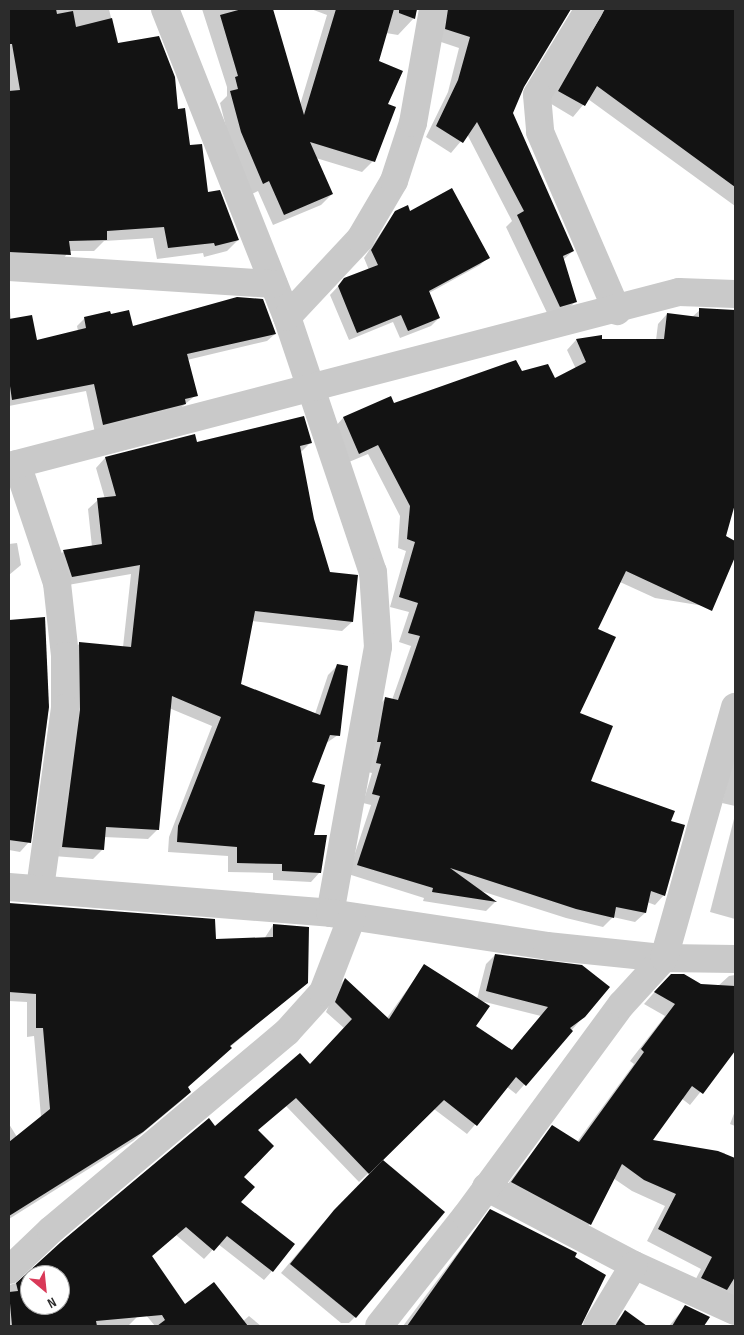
<!DOCTYPE html>
<html>
<head>
<meta charset="utf-8">
<style>
	body { margin:0 }
	#map { position:relative; width:744px; height:1335px; overflow:hidden; background:#fff; font-family:"Sofia Sans Condensed",sans-serif }
	div>[style] { position:absolute }
	.shadow>* { inset:0; background:#0003 }
	.building>* { inset:0; background:#131313 }
	.minor>* { height:28px; margin:-14px; padding:0 14px; transform-origin:14px; border-radius:14px; background:#c9c9c9 }
	span { translate:-50% -50%; white-space:nowrap; text-align:center; line-height:1.15; -webkit-text-stroke:5px #fff; paint-order:stroke }
	.frame { position:absolute; inset:0; border:10px solid #2c2c2c; pointer-events:none }
	.north { position:absolute; left:20px; top:1265px; width:50px; height:50px; box-sizing:border-box; background:#fff; border:1px solid #ababab; border-radius:50%; rotate:152deg; font-size:14px; font-weight:700; line-height:20px; text-align:center; color:#2c2c2c }
	.north::after { content:''; display:block; margin:auto; width:18px; height:22px; background:#d93958; clip-path:polygon(50% 0,100% 100%,50% 72%,0 100%) }
</style>
</head>
<body>
<div id="map">
	<div class="shadow">
		<i style="clip-path:polygon(9px 9px,109px 9px,117px 44px,177px 110px,207px 193px,238px 240px,227px 251px,204px 257px,203px 253px,157px 259px,153px 238px,104px 241px,94px 251px,69px 251px,58px 266px,9px 263px)"></i>
		<i style="clip-path:polygon(202px 9px,271px 9px,300px 105px,327px 15px,311px 9px,417px 9px,414px 18px,398px 35px,386px 33px,378px 62px,386px 105px,373px 161px,362px 172px,316px 158px,332px 194px,321px 205px,273px 225px,258px 191px,252px 194px,230px 143px,220px 103px,227px 96px,227px 87px)"></i>
		<i style="clip-path:polygon(430px 9px,571px 9px,523px 86px,511px 113px,573px 251px,563px 260px,575px 302px,564px 313px,549px 317px,506px 227px,512px 221px,467px 134px,451px 153px,426px 137px,448px 92px,459px 48px,435px 40px)"></i>
		<i style="clip-path:polygon(587px 9px,735px 9px,735px 206px,588px 99px,573px 117px,548px 102px)"></i>
		<i style="clip-path:polygon(395px 212px,410px 212px,488px 257px,480px 265px,429px 293px,439px 318px,431px 326px,400px 338px,393px 322px,349px 340px,330px 295px,345px 279px,369px 270px,364px 258px)"></i>
		<i style="clip-path:polygon(9px 301px,11px 320px,36px 342px,78px 331px,77px 326px,85px 318px,110px 316px,132px 328px,275px 334px,267px 341px,187px 360px,196px 395px,177px 411px,95px 433px,86px 391px,9px 406px)"></i>
		<i style="clip-path:polygon(700px 310px,735px 311px,735px 373px,636px 370px,634px 381px,735px 400px,735px 499px,725px 537px,735px 542px,735px 554px,714px 597px,704px 606px,655px 598px,620px 582px,596px 630px,579px 714px,589px 782px,670px 822px,664px 895px,655px 905px,647px 902px,645px 913px,635px 922px,613px 917px,603px 927px,566px 918px,478px 890px,495px 902px,486px 911px,423px 901px,424px 898px,348px 874px,371px 805px,363px 803px,372px 773px,367px 772px,375px 709px,385px 699px,392px 700px,411px 646px,399px 642px,409px 612px,390px 607px,406px 551px,398px 548px,400px 516px,368px 454px,349px 462px,334px 428px,343px 418px,391px 397px,394px 405px,522px 373px,555px 379px,576px 369px,567px 350px,576px 340px,601px 336px,601px 341px,656px 340px,658px 324px,667px 314px,692px 317px)"></i>
		<i style="clip-path:polygon(196px 443px,310px 443px,300px 453px,313px 519px,329px 573px,352px 622px,342px 631px,252px 621px,240px 685px,315px 714px,328px 675px,338px 665px,338px 735px,325px 744px,310px 783px,313px 836px,320px 872px,311px 882px,273px 880px,273px 873px,228px 872px,228px 856px,168px 852px,169px 837px,212px 726px,169px 708px,158px 829px,148px 839px,104px 837px,103px 849px,93px 859px,53px 856px,70px 653px,80px 643px,123px 647px,131px 574px,62px 586px,54px 561px,63px 552px,92px 547px,88px 509px,98px 500px,105px 499px,96px 468px,105px 458px)"></i>
		<i style="clip-path:polygon(17px 543px,21px 565px,9px 575px,9px 544px)"></i>
		<i style="clip-path:polygon(44px 618px,29px 842px,20px 852px,9px 850px,9px 621px)"></i>
		<i style="clip-path:polygon(735px 754px,735px 806px,722px 803px)"></i>
		<i style="clip-path:polygon(735px 815px,735px 919px,710px 912px)"></i>
		<i style="clip-path:polygon(9px 904px,214px 921px,215px 940px,264px 939px,273px 925px,307px 982px,230px 1047px,187px 1087px,190px 1092px,181px 1101px,133px 1141px,9px 1219px,9px 1124px,17px 1137px,41px 1117px,34px 1036px,27px 1037px,27px 1002px,9px 1001px)"></i>
		<i style="clip-path:polygon(evenodd,495px 955px,584px 1016px,516px 1094px,507px 1087px,467px 1134px,434px 1109px,359px 1182px,286px 1106px,257px 1131px,242px 1177px,239px 1202px,272px 1271px,264px 1280px,218px 1244px,204px 1259px,176px 1235px,151px 1257px,185px 1306px,242px 1322px,249px 1316px,261px 1326px,155px 1326px,137px 1304px,137px 1317px,128px 1326px,9px 1326px,9px 1285px,20px 1282px,215px 1128px,309px 1066px,344px 1028px,326px 1012px,337px 988px,345px 979px,387px 1018px,424px 966px,477px 999px,486px 964px,495px 955px,481px 1001px,541px 1016px,511px 1051px,474px 1027px,481px 1001px,495px 955px,30px 1275px,60px 1275px,60px 1305px,30px 1305px,30px 1275px)"></i>
		<i style="clip-path:polygon(735px 975px,735px 1049px,690px 1105px,681px 1098px,651px 1141px,725px 1153px,712px 1186px,735px 1198px,735px 1302px,690px 1290px,701px 1269px,647px 1241px,665px 1206px,632px 1191px,613px 1178px,590px 1224px,578px 1235px,500px 1194px,553px 1126px,577px 1142px,634px 1064px,630px 1061px,665px 1016px,644px 1004px,659px 987px,718px 986px,729px 976px)"></i>
		<i style="clip-path:polygon(735px 1111px,735px 1126px,730px 1124px)"></i>
		<i style="clip-path:polygon(383px 1162px,443px 1212px,359px 1313px,349px 1323px,341px 1323px,281px 1273px,325px 1221px)"></i>
		<i style="clip-path:polygon(481px 1222px,573px 1257px,581px 1326px,403px 1326px)"></i>
		<i style="clip-path:polygon(685px 1307px,708px 1317px,703px 1326px,669px 1326px)"></i>
		<i style="clip-path:polygon(625px 1312px,647px 1326px,612px 1326px)"></i>
	</div>
	<div class="building">
		<i style="clip-path:polygon(9px 9px,56px 9px,57px 14px,73px 11px,76px 27px,112px 18px,118px 43px,159px 36px,175px 77px,178px 109px,185px 108px,190px 145px,202px 144px,208px 192px,220px 190px,239px 240px,215px 246px,214px 243px,168px 248px,164px 227px,107px 231px,107px 240px,69px 241px,71px 255px,9px 252px,9px 91px,20px 90px,12px 44px,9px 44px)"></i>
		<i style="clip-path:polygon(242px 9px,273px 9px,304px 115px,336px 9px,394px 9px,379px 61px,403px 71px,388px 104px,396px 107px,375px 162px,310px 142px,333px 194px,284px 215px,269px 181px,263px 184px,241px 132px,230px 91px,238px 89px,235px 77px,238px 76px,220px 15px)"></i>
		<i style="clip-path:polygon(399px 9px,417px 9px,415px 19px,399px 13px)"></i>
		<i style="clip-path:polygon(448px 9px,571px 9px,524px 87px,513px 113px,574px 251px,563px 256px,577px 302px,560px 307px,517px 215px,524px 211px,477px 122px,463px 143px,436px 126px,458px 80px,470px 37px,445px 29px)"></i>
		<i style="clip-path:polygon(605px 9px,735px 9px,735px 187px,597px 86px,585px 106px,558px 91px)"></i>
		<i style="clip-path:polygon(452px 188px,490px 258px,429px 291px,440px 318px,408px 331px,401px 315px,357px 333px,338px 286px,344px 278px,378px 265px,371px 250px,395px 211px,408px 205px,410px 211px)"></i>
		<i style="clip-path:polygon(237px 297px,263px 299px,276px 334px,187px 354px,198px 396px,185px 399px,186px 404px,103px 425px,94px 384px,12px 400px,9px 379px,9px 319px,32px 315px,37px 340px,86px 328px,84px 317px,110px 311px,111px 314px,129px 310px,133px 326px)"></i>
		<i style="clip-path:polygon(699px 308px,735px 310px,735px 504px,726px 536px,735px 541px,735px 557px,712px 611px,626px 571px,598px 629px,616px 637px,580px 713px,613px 726px,591px 781px,675px 811px,671px 821px,685px 825px,665px 896px,651px 891px,646px 913px,616px 907px,614px 918px,576px 909px,450px 868px,497px 902px,432px 892px,433px 888px,357px 865px,380px 796px,372px 794px,381px 764px,376px 763px,381px 742px,377px 742px,385px 697px,398px 700px,420px 636px,408px 633px,418px 603px,399px 597px,415px 542px,407px 539px,410px 506px,378px 445px,359px 454px,343px 417px,391px 396px,394px 403px,516px 360px,522px 371px,548px 364px,555px 378px,586px 362px,576px 339px,602px 335px,602px 339px,664px 339px,667px 313px,699px 317px)"></i>
		<i style="clip-path:polygon(304px 416px,312px 443px,300px 446px,314px 519px,330px 572px,358px 575px,353px 622px,255px 611px,241px 684px,320px 715px,337px 664px,348px 666px,340px 736px,330px 735px,312px 782px,325px 785px,314px 835px,327px 835px,321px 873px,282px 871px,282px 864px,237px 863px,237px 847px,177px 842px,178px 826px,221px 717px,172px 696px,159px 830px,106px 827px,104px 850px,62px 847px,80px 710px,79px 642px,131px 647px,140px 565px,72px 577px,63px 550px,102px 544px,97px 498px,116px 496px,105px 457px,195px 434px,197px 442px)"></i>
		<i style="clip-path:polygon(45px 617px,49px 707px,31px 843px,9px 840px,9px 620px)"></i>
		<i style="clip-path:polygon(9px 903px,215px 919px,216px 939px,273px 937px,273px 924px,309px 927px,308px 983px,230px 1046px,232px 1048px,188px 1087px,191px 1092px,143px 1132px,9px 1216px,9px 1142px,50px 1109px,43px 1028px,36px 1028px,36px 994px,9px 992px)"></i>
		<i style="clip-path:polygon(evenodd,495px 954px,582px 965px,610px 987px,585px 1017px,570px 1028px,573px 1031px,526px 1086px,516px 1077px,477px 1126px,444px 1100px,369px 1174px,296px 1098px,258px 1130px,274px 1146px,244px 1177px,255px 1187px,241px 1202px,295px 1244px,273px 1272px,227px 1236px,214px 1251px,186px 1227px,152px 1256px,185px 1304px,214px 1282px,248px 1326px,157px 1326px,165px 1320px,162px 1315px,96px 1321px,97px 1326px,12px 1326px,9px 1292px,18px 1291px,16px 1283px,61px 1242px,209px 1118px,215px 1126px,300px 1053px,310px 1064px,352px 1019px,335px 1002px,345px 978px,389px 1019px,424px 964px,490px 1006px,476px 1026px,512px 1050px,548px 1007px,486px 991px,495px 954px,30px 1275px,60px 1275px,60px 1305px,30px 1305px,30px 1275px)"></i>
		<i style="clip-path:polygon(671px 974px,684px 974px,701px 984px,735px 986px,735px 1051px,703px 1094px,692px 1086px,653px 1140px,718px 1151px,735px 1158px,735px 1277px,727px 1290px,701px 1278px,712px 1257px,658px 1229px,676px 1194px,644px 1180px,622px 1164px,591px 1225px,511px 1182px,552px 1125px,579px 1142px,644px 1052px,641px 1049px,675px 1004px,654px 992px)"></i>
		<i style="clip-path:polygon(383px 1160px,445px 1212px,356px 1318px,290px 1264px,334px 1210px)"></i>
		<i style="clip-path:polygon(490px 1209px,577px 1253px,575px 1257px,606px 1275px,581px 1326px,407px 1326px)"></i>
		<i style="clip-path:polygon(685px 1305px,710px 1317px,704px 1326px,672px 1326px)"></i>
		<i style="clip-path:polygon(625px 1310px,647px 1326px,615px 1326px)"></i>
	</div>
	<div class="minor">
		<i style="left:165px;top:9px;width:331px;rotate:68.4deg"></i>
		<i style="left:287px;top:317px;width:269px;rotate:71.4deg"></i>
		<i style="left:373px;top:572px;width:75px;rotate:86.2deg"></i>
		<i style="left:378px;top:647px;width:270px;rotate:100.2deg"></i>
		<i style="left:589px;top:9px;width:100px;rotate:121.2deg"></i>
		<i style="left:537px;top:95px;width:37px;rotate:85deg"></i>
		<i style="left:540px;top:132px;width:195px;rotate:66.7deg"></i>
		<i style="left:9px;top:267px;width:265px;rotate:3.7deg"></i>
		<i style="left:287px;top:317px;width:107px;rotate:-46.9deg"></i>
		<i style="left:360px;top:239px;width:67px;rotate:-59.6deg"></i>
		<i style="left:394px;top:181px;width:61px;rotate:-71.9deg"></i>
		<i style="left:413px;top:123px;width:116px;rotate:-80deg"></i>
		<i style="left:17px;top:464px;width:126px;rotate:71.4deg"></i>
		<i style="left:57px;top:583px;width:73px;rotate:83.7deg"></i>
		<i style="left:65px;top:656px;width:52px;rotate:90deg"></i>
		<i style="left:65px;top:708px;width:183px;rotate:97.9deg"></i>
		<i style="left:9px;top:466px;width:692px;rotate:-14.56deg"></i>
		<i style="left:679px;top:292px;width:56px;rotate:2deg"></i>
		<i style="left:9px;top:887px;width:322px;rotate:4.6deg"></i>
		<i style="left:330px;top:913px;width:219px;rotate:8.6deg"></i>
		<i style="left:547px;top:946px;width:118px;rotate:5.9deg"></i>
		<i style="left:664px;top:958px;width:71px;rotate:0.8deg"></i>
		<i style="left:486px;top:1187px;width:167px;rotate:27.8deg"></i>
		<i style="left:634px;top:1265px;width:111px;rotate:24.5deg"></i>
		<i style="left:9px;top:1270px;width:58px;rotate:-43.6deg"></i>
		<i style="left:51px;top:1230px;width:308px;rotate:-40deg"></i>
		<i style="left:287px;top:1032px;width:54px;rotate:-48deg"></i>
		<i style="left:323px;top:992px;width:80px;rotate:-68.9deg"></i>
		<i style="left:379px;top:1326px;width:140px;rotate:-51.7deg"></i>
		<i style="left:466px;top:1216px;width:263px;rotate:-53.7deg"></i>
		<i style="left:622px;top:1004px;width:62px;rotate:-47.6deg"></i>
		<i style="left:664px;top:958px;width:261px;rotate:-74.2deg"></i>
		<i style="left:597px;top:1326px;width:71px;rotate:-58.8deg"></i>
	</div>
	<div class="frame"></div>
	<div class="north">N</div>
</div>
</body>
</html>
